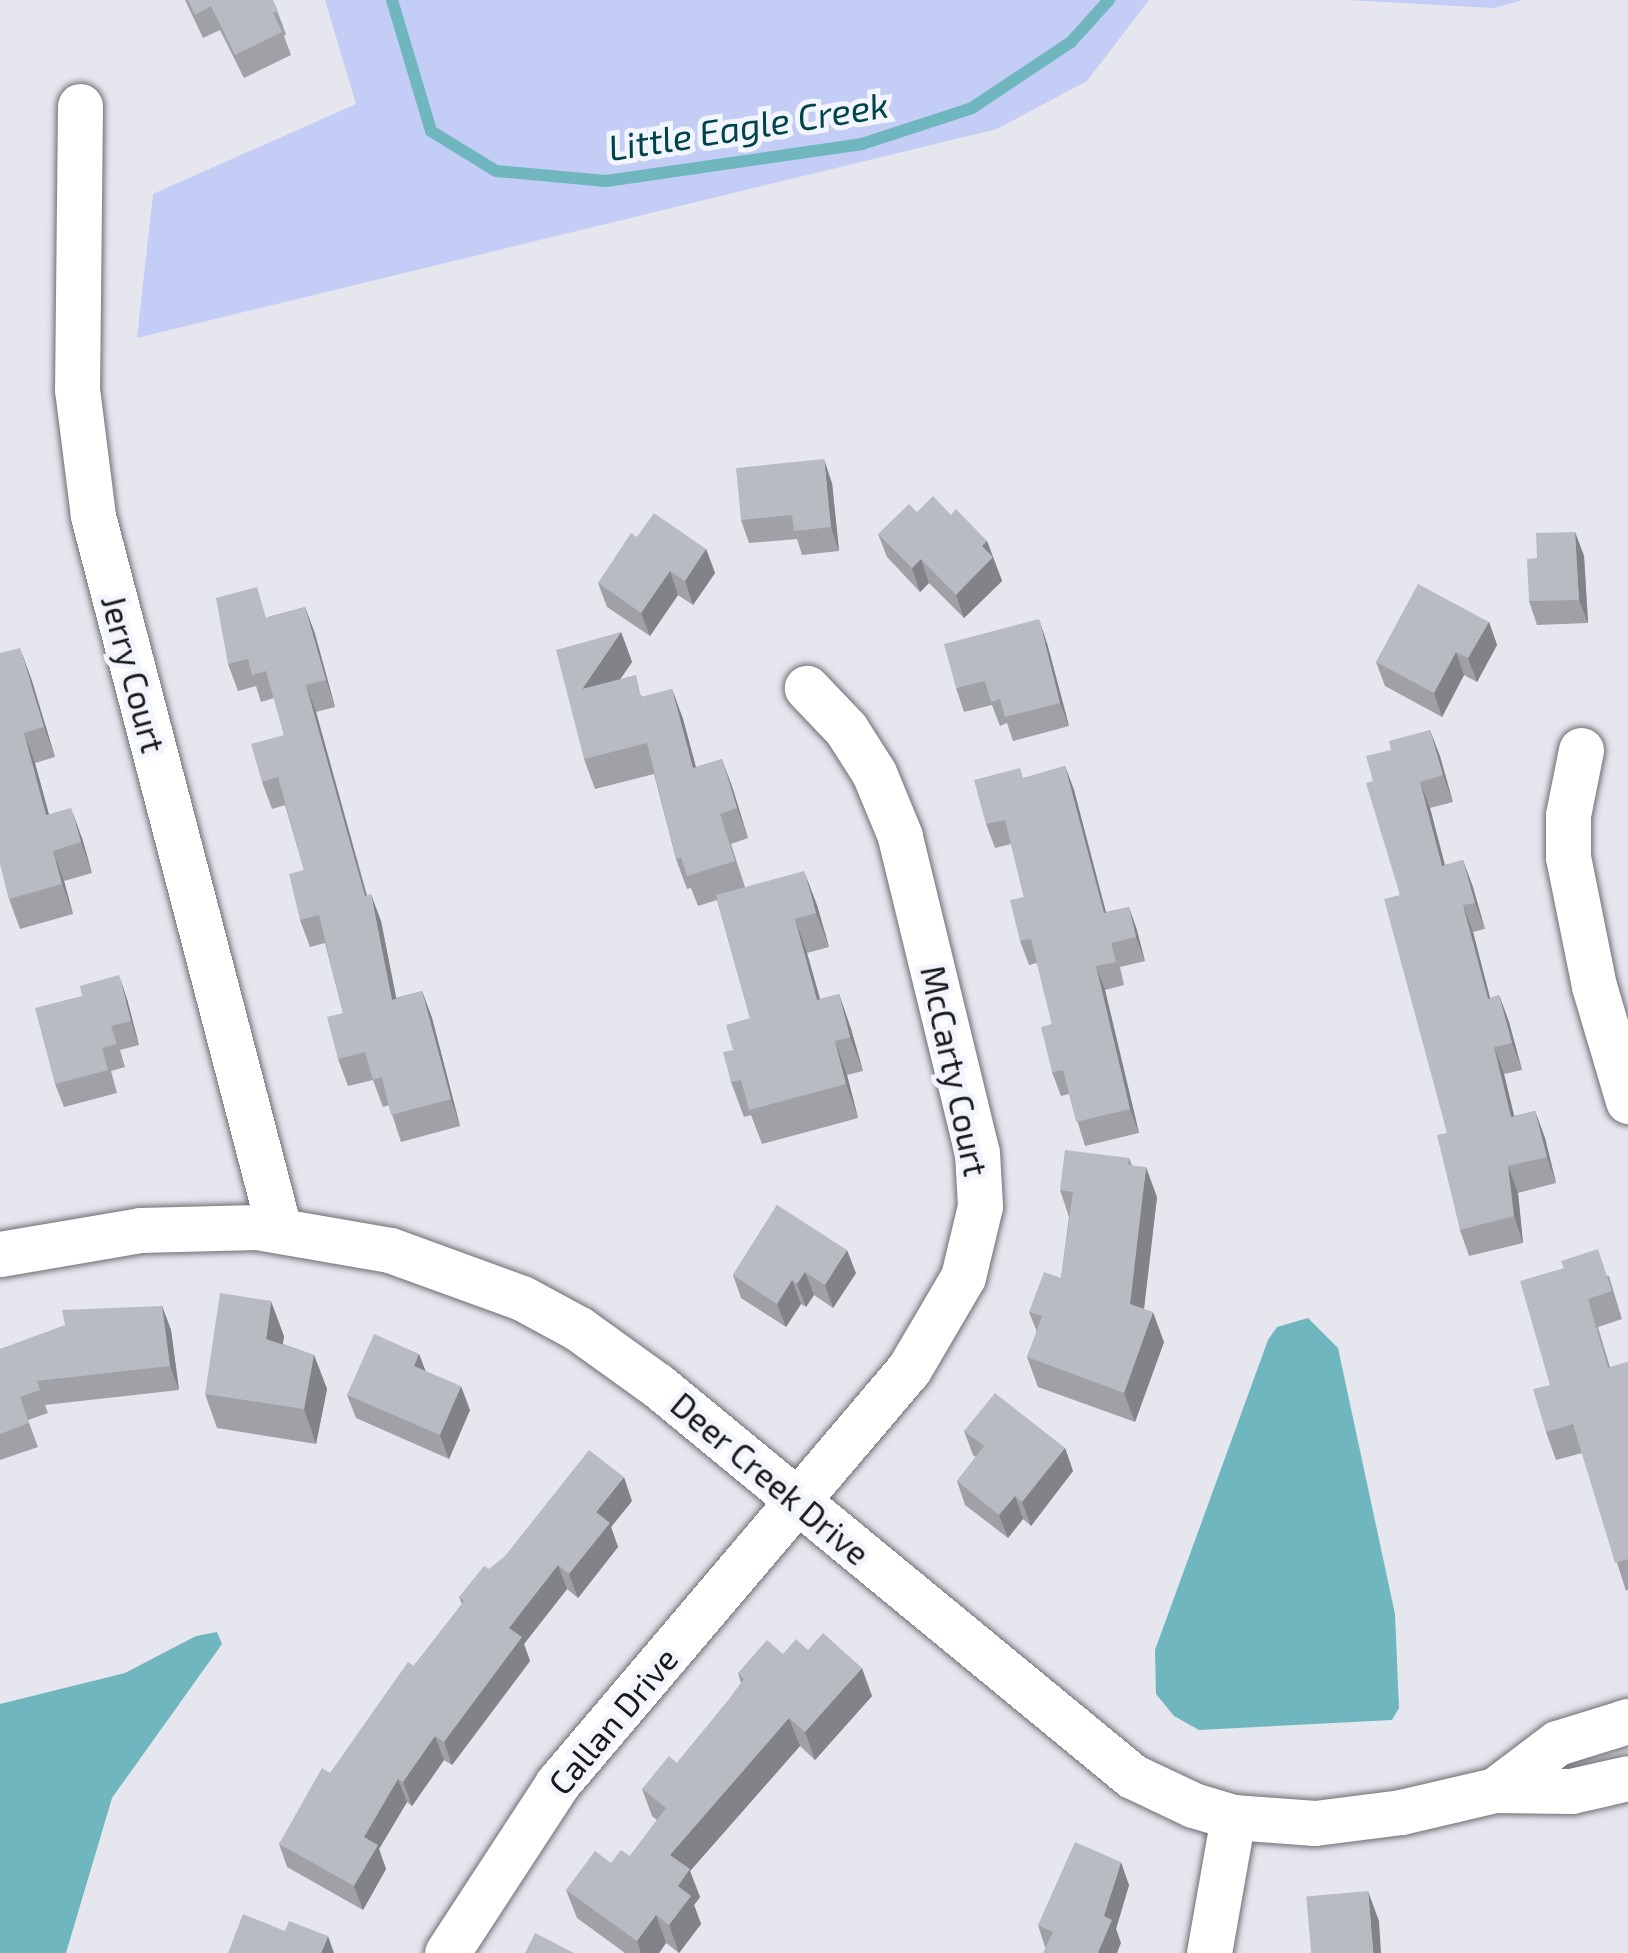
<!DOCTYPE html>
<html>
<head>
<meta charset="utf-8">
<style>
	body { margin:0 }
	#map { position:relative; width:1628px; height:1953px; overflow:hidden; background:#e6e7ee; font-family:"Exo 2",sans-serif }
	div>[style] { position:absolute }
	.green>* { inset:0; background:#c4cdf5 }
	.water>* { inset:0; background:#6fb6bf }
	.stream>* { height:12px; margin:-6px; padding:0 6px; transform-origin:6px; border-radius:6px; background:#6fb6bf }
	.roads { filter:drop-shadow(0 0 3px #6d6f75) drop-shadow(0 0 3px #6d6f75) }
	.street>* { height:45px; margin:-22.5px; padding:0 22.5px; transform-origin:22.5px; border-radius:22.5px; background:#fff }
	.wall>* { inset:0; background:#9fa1a7 }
	.shaded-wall>* { inset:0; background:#828388 }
	.building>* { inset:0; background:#b9bbc2; transform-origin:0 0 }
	span { translate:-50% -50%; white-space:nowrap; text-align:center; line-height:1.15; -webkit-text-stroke:10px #f3f5fc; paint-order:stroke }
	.street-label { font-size:33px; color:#18191b }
	.water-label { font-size:36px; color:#00434a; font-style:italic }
</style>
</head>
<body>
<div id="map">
	<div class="green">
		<i style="clip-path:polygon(325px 0,1149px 0,1087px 81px,997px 129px,137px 338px,153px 194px,356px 104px)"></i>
		<i style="clip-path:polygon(1347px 0,1523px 0,1494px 8px)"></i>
	</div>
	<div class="water">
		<i style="clip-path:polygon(1308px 1318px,1338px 1348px,1395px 1614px,1399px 1708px,1392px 1720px,1199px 1730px,1174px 1716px,1156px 1694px,1155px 1650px,1268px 1340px,1277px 1327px)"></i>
		<i style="clip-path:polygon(217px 1632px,222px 1644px,112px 1798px,66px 1953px,0 1953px,0 1704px,125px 1673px,196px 1636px)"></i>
	</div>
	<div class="stream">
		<i style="left:392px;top:0;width:137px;rotate:73.4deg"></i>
		<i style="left:431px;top:131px;width:76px;rotate:31.6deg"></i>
		<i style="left:496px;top:171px;width:110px;rotate:5.2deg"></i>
		<i style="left:606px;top:181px;width:259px;rotate:-8.2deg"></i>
		<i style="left:862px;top:144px;width:116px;rotate:-18.1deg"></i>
		<i style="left:972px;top:108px;width:119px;rotate:-33.7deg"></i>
		<i style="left:1071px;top:42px;width:57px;rotate:-47.9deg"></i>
	</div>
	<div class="roads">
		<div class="street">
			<i style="left:80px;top:106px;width:283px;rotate:90.6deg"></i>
			<i style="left:77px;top:389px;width:128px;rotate:82.8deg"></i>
			<i style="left:93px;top:516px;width:737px;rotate:75.38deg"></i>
			<i style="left:1581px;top:750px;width:66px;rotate:101.3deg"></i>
			<i style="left:1568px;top:815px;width:42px;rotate:90deg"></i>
			<i style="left:1568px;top:857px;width:132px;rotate:78.6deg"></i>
			<i style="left:1594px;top:986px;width:120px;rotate:73.5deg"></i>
			<i style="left:0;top:1254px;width:142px;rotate:-9.7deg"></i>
			<i style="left:140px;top:1230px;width:117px;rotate:-1.5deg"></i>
			<i style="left:257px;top:1227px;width:135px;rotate:9.8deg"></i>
			<i style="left:390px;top:1250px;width:140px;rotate:20deg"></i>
			<i style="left:522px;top:1298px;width:65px;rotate:28.5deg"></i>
			<i style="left:579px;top:1329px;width:96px;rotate:35.7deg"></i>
			<i style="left:657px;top:1385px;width:615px;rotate:39.46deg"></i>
			<i style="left:1132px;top:1776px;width:68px;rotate:25.4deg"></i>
			<i style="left:1193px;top:1805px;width:42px;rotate:16.7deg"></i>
			<i style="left:1233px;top:1817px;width:82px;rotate:4.2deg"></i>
			<i style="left:1315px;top:1823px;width:87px;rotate:-7.3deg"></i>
			<i style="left:1401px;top:1812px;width:97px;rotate:-13.2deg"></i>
			<i style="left:1495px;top:1790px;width:76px;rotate:0.8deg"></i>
			<i style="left:1571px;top:1791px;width:58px;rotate:-12.8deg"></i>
			<i style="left:1495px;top:1790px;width:78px;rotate:-37.2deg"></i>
			<i style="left:1557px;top:1743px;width:74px;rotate:-17.2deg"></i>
			<i style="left:447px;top:1953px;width:202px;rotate:-56.9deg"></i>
			<i style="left:557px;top:1784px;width:544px;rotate:-49.7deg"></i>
			<i style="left:909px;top:1369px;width:107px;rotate:-59.6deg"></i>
			<i style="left:963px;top:1277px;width:73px;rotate:-76.5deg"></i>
			<i style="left:980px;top:1206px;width:53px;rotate:-93.2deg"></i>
			<i style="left:977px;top:1153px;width:326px;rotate:-103.7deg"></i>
			<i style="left:900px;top:836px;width:68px;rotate:-112.4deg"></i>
			<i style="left:874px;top:773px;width:52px;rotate:-122.5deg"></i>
			<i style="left:846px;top:729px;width:57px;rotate:-133.6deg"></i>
			<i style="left:1209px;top:1953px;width:138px;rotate:-80deg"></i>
		</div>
	</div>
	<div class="wall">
		<i style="clip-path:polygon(185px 0,273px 0,286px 34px,284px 36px,291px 55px,244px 78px,220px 30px,203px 38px)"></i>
		<i style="clip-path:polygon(832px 483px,839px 551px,802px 555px,797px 539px,749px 543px,741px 520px)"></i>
		<i style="clip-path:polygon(917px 512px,951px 515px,987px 541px,1002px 581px,964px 618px,929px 583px,920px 592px,887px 557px,878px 534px)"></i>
		<i style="clip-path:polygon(1575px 532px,1584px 556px,1588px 623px,1537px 625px,1529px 601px,1537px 558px)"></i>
		<i style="clip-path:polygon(637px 537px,706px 549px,715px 573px,693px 605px,678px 595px,650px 636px,607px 607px,598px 583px)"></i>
		<i style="clip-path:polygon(305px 607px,315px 634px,335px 707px,316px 712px,367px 895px,381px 921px,396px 998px,422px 991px,432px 1018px,460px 1126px,401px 1142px,389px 1105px,383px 1107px,373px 1080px,348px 1086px,338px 1059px,343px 1013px,325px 943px,310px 947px,300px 920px,304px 870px,285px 805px,272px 809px,262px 782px,284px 735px,274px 698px,261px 702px,256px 686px,238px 691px,228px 664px,268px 617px)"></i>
		<i style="clip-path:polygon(1489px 622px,1497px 645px,1477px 682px,1464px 675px,1442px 717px,1385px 686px,1376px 662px)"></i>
		<i style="clip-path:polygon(621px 632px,632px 662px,620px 679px,643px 697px,672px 689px,683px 719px,696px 767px,722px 759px,748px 838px,731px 844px,745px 887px,817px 905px,829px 947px,807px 953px,820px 999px,839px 994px,851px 1029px,863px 1071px,847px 1075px,858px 1118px,762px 1144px,751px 1115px,744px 1117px,731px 1082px,733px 1050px,750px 1018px,717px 900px,698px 906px,691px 888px,687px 889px,676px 859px,654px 774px,595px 789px,584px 759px)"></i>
		<i style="clip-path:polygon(1047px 643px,1069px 726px,1013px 741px,1007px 723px,1000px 726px,992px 705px,964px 712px,956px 688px)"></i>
		<i style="clip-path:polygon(31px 678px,55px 757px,35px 763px,49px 814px,82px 838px,92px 873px,64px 881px,73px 914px,20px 929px,9px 899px,0 863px)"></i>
		<i style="clip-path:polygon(1430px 730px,1453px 802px,1430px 808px,1445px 865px,1463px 860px,1485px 929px,1473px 932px,1490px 998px,1499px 995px,1509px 1022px,1522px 1070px,1504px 1074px,1514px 1116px,1535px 1111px,1545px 1138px,1556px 1183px,1518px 1193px,1523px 1243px,1469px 1256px,1460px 1230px,1447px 1133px,1400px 895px,1373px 781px,1391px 750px)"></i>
		<i style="clip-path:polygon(1065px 766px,1074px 790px,1106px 912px,1129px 907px,1145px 961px,1120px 967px,1124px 985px,1105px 990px,1139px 1133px,1085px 1146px,1069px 1094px,1061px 1096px,1052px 1072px,1052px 1024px,1037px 963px,1029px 965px,1020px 941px,1024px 897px,1011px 844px,995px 848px,986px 824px,1024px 778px)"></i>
		<i style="clip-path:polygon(127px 999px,139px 1045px,120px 1050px,125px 1067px,111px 1071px,117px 1093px,64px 1107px,55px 1084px)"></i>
		<i style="clip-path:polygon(1129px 1158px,1132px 1165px,1157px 1197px,1144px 1309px,1164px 1342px,1135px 1422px,1038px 1387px,1027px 1357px,1037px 1332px,1029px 1312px,1061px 1278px,1069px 1217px,1060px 1190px)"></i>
		<i style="clip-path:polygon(777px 1205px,856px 1273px,833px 1308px,814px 1295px,806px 1307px,801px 1304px,786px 1327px,741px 1298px,733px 1275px)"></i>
		<i style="clip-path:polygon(1564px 1268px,1609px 1276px,1622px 1319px,1598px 1327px,1610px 1367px,1628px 1362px,1628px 1590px,1626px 1591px,1582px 1453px,1556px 1460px,1546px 1432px)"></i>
		<i style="clip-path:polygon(162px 1306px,171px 1330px,179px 1390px,45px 1405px,48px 1413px,28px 1420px,38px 1447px,0 1460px,0 1349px)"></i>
		<i style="clip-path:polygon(284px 1336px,283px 1344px,314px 1355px,327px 1389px,316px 1444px,217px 1428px,205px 1394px)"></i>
		<i style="clip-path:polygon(419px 1354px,425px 1371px,470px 1410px,449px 1459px,356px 1418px,347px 1395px)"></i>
		<i style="clip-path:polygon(964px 1431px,1065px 1448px,1073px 1471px,1031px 1526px,1023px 1519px,1008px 1538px,965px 1505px,957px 1481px,976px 1457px,973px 1455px)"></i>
		<i style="clip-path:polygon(632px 1501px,611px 1527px,618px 1547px,578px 1598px,567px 1589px,524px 1644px,530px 1661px,452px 1765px,444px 1760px,412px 1806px,407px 1802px,379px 1849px,386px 1869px,363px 1910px,287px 1867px,279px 1844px,330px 1773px,462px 1604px,459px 1597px,489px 1569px)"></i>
		<i style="clip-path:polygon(808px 1650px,872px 1696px,815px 1760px,800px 1746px,690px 1871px,700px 1897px,694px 1905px,701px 1924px,679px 1953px,666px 1943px,659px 1953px,625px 1953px,577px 1918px,566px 1890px,611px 1863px,630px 1856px,657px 1820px,652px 1816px,642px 1789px,677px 1763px,731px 1697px,741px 1683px,738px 1673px,783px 1654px)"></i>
		<i style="clip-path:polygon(1129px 1885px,1116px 1929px,1121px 1943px,1045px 1947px,1038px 1925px)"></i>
	</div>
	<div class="shaded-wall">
		<i style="clip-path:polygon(824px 459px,832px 483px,839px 551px,831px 527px)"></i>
		<i style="clip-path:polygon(1575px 532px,1584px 556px,1588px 623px,1579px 600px)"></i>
		<i style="clip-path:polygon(987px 541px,1002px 581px,964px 618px,956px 595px,982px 546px)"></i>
		<i style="clip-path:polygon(706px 549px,715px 573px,693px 605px,685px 581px)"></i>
		<i style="clip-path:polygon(921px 559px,929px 583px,920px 592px,912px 568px)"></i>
		<i style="clip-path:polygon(670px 571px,678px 595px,650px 636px,641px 613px)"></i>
		<i style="clip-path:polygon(305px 607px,315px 634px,335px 707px,326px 680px)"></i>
		<i style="clip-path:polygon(1039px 619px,1047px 643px,1069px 726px,1060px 703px)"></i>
		<i style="clip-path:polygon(1489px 622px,1497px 645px,1477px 682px,1468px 658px)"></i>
		<i style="clip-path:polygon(621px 632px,632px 662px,593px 719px,582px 689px)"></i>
		<i style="clip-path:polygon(20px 648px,31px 678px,55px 757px,44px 727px)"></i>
		<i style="clip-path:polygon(1456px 652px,1464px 675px,1442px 717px,1434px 693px)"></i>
		<i style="clip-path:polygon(306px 685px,316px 712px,374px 923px,365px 896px)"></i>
		<i style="clip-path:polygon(672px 689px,683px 719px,704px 798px,693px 768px)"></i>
		<i style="clip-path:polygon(1430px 730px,1440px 756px,1453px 802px,1443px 775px)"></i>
		<i style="clip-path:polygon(24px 733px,35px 763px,57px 845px,46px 815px)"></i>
		<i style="clip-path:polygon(722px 759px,733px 789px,748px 838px,737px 808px)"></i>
		<i style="clip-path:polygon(1065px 766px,1074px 790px,1112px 936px,1104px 913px)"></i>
		<i style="clip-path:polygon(1420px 782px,1430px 808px,1452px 893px,1442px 866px)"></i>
		<i style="clip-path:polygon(71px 808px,82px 838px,92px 873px,81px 842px)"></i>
		<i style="clip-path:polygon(53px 851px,64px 881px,73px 914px,62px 884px)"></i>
		<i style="clip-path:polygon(1463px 860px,1473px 887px,1485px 929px,1475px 903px)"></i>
		<i style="clip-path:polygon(804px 871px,817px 905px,829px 947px,816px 913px)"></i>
		<i style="clip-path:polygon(371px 894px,381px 921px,402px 1027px,392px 1000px)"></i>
		<i style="clip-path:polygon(1463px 905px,1473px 932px,1497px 1025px,1488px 999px)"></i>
		<i style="clip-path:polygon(1129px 907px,1137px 930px,1145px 961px,1136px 937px)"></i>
		<i style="clip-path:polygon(795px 919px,807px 953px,830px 1035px,817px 1000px)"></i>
		<i style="clip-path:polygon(1096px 966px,1105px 990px,1139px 1133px,1130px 1109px)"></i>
		<i style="clip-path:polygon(119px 975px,127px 999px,139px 1045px,131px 1021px)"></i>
		<i style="clip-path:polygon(422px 991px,432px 1018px,460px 1126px,451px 1099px)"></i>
		<i style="clip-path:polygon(839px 994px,851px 1029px,863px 1071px,850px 1037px)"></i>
		<i style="clip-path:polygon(1499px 995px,1509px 1022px,1522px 1070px,1512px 1043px)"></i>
		<i style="clip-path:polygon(835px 1041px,847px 1075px,858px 1118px,846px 1084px)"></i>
		<i style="clip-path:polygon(1494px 1047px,1504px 1074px,1521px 1144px,1511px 1117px)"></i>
		<i style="clip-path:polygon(1535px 1111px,1545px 1138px,1556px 1183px,1547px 1157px)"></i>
		<i style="clip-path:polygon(1508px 1166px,1518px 1193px,1523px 1243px,1514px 1216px)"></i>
		<i style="clip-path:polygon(1146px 1167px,1157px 1197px,1141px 1334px,1130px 1304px)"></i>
		<i style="clip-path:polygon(847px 1250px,856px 1273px,833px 1308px,825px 1285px)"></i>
		<i style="clip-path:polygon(805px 1272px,814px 1295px,806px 1307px,797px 1284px)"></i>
		<i style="clip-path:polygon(792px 1280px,801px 1304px,786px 1327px,777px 1304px)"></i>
		<i style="clip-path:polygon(271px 1301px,284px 1336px,278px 1373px,266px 1339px)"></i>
		<i style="clip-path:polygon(162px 1306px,171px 1330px,179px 1390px,170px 1366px)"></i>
		<i style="clip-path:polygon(1153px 1312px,1164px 1342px,1135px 1422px,1124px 1393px)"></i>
		<i style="clip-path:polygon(419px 1354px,428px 1377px,414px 1366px)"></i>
		<i style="clip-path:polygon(314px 1355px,327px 1389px,316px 1444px,304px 1409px)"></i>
		<i style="clip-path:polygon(461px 1386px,470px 1410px,449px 1459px,440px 1435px)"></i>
		<i style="clip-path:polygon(1065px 1448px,1073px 1471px,1031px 1526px,1022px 1502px)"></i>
		<i style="clip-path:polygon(624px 1477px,632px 1501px,611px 1527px,618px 1547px,578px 1598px,569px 1574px,596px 1512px)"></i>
		<i style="clip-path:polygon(1015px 1496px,1023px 1519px,1008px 1538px,999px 1515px)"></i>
		<i style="clip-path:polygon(558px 1565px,567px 1589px,524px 1644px,530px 1661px,452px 1765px,444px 1742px,509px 1628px)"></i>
		<i style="clip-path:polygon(862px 1668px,872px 1696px,815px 1760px,805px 1732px)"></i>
		<i style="clip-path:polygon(789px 1718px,800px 1746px,690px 1871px,700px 1897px,694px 1905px,701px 1924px,679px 1953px,669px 1925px,678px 1886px,670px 1855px)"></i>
		<i style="clip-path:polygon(435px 1736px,444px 1760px,412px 1806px,403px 1782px)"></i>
		<i style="clip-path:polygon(398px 1779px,407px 1802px,379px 1849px,386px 1869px,363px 1910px,354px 1886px,364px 1837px)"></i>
		<i style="clip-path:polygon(1121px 1862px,1129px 1885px,1116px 1929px,1121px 1943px,1117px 1953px,1098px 1953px,1104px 1916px)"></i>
		<i style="clip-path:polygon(1368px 1891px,1379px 1921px,1381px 1953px,1373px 1953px)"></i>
		<i style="clip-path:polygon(656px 1915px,666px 1943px,659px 1953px,641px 1953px,637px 1941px)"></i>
		<i style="clip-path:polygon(328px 1936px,334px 1953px,321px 1953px)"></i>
	</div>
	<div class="building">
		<i style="clip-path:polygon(188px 0,273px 0,278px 11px,273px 13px,282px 32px,235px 55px,211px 6px,195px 15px)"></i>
		<i style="clip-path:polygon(824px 459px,831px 527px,794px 531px,792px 515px,741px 520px,736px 468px)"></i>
		<i style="clip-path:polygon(933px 496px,951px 515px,956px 509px,987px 541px,982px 546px,993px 557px,956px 595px,921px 559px,912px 568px,878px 534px,909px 504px,917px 512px)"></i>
		<i style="clip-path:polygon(654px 513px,706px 549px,685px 581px,670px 571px,641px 613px,598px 583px,631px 533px,637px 537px)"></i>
		<i style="clip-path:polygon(1575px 532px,1579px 600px,1529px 601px,1527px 559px,1537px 558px,1536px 533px)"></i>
		<i style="clip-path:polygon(1418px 584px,1489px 622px,1468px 658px,1456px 652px,1434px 693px,1376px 662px)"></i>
		<i style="clip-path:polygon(257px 587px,266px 618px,305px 607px,326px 680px,306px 685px,365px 896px,371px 894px,392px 1000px,422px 991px,451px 1099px,391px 1115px,382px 1077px,373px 1080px,365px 1052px,338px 1059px,327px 1017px,343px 1013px,319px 915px,300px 920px,289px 874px,304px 870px,278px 777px,262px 782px,251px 744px,284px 735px,266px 671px,252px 675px,248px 659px,228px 664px,216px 598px)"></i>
		<i style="clip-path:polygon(1039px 619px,1060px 703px,1005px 717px,1000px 699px,991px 702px,985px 681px,956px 688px,944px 644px)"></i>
		<i style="clip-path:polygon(621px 632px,582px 689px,636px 675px,641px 697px,672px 689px,693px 768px,722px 759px,737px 808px,720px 814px,735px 861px,687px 876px,681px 857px,676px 859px,647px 743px,584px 759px,556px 650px)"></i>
		<i style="clip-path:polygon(20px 648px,44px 727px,24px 733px,46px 815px,71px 808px,81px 842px,53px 851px,62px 884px,9px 899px,0 863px,0 653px)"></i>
		<i style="clip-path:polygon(1430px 730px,1443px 775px,1420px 782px,1442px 866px,1463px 860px,1475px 903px,1463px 905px,1488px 999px,1499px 995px,1512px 1043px,1494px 1047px,1511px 1117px,1535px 1111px,1547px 1157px,1508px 1166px,1514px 1216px,1460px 1230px,1437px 1135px,1447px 1133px,1384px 899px,1400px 895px,1366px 783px,1373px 781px,1366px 756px,1391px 750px,1389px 741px)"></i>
		<i style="clip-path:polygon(1065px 766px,1104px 913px,1129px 907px,1136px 937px,1111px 943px,1116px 962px,1096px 966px,1130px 1109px,1076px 1122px,1063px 1070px,1052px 1072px,1041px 1027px,1052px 1024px,1031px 939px,1020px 941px,1010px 900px,1024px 897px,1005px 820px,986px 824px,974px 780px,1020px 768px,1023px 778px)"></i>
		<i style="clip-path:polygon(804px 871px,816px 913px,795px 919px,817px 1000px,839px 994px,850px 1037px,835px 1041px,846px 1084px,749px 1110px,741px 1080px,731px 1082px,723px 1052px,733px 1050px,726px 1025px,750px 1018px,716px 895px)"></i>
		<i style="clip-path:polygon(119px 975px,131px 1021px,111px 1026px,117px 1044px,102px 1048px,108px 1070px,55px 1084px,35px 1008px,82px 996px,80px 986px)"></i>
		<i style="clip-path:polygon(1065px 1150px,1129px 1158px,1128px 1165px,1146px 1167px,1130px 1304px,1153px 1312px,1124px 1393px,1027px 1357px,1042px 1316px,1029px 1312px,1044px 1272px,1061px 1278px,1073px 1192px,1060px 1190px)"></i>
		<i style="clip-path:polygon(777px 1205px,847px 1250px,825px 1285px,805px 1272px,797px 1284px,792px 1280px,777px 1304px,733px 1275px)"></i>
		<i style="clip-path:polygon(1598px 1249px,1612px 1291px,1588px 1299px,1608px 1368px,1628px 1362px,1628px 1559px,1615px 1563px,1573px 1424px,1546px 1432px,1533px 1389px,1550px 1385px,1520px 1281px,1564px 1268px,1561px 1261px)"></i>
		<i style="clip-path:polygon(220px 1293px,271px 1301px,266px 1339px,314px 1355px,304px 1409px,205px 1394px)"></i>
		<i style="clip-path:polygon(162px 1306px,170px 1366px,37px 1381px,40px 1390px,20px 1397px,29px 1423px,0 1434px,0 1349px,65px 1325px,62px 1310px)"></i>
		<i style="clip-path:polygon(374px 1334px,419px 1354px,414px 1366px,461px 1386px,440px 1435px,347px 1395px)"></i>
		<i style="clip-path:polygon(995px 1393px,1065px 1448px,1022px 1502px,1015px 1496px,999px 1515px,957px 1481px,984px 1446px,964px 1431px)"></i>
		<i style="clip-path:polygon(589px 1450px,624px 1477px,596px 1512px,610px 1523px,569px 1574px,558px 1565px,509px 1628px,522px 1637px,444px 1742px,435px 1736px,403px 1782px,398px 1779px,364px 1837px,378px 1845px,354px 1886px,279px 1844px,322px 1768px,330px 1773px,408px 1662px,414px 1666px,464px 1601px,459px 1597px,484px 1566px,489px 1569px,505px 1556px)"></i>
		<i style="clip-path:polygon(823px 1633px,862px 1668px,805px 1732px,789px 1718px,670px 1855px,690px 1869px,678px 1886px,691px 1896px,669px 1925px,656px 1915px,637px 1941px,566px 1890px,595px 1851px,611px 1863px,621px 1850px,630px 1856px,666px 1808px,642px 1789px,669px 1756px,677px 1763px,731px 1697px,744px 1679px,738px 1673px,767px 1640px,783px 1654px,796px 1639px,808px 1650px)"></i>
		<i style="clip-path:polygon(1075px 1842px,1121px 1862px,1104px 1916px,1112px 1920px,1098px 1953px,1043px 1953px,1053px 1932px,1038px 1925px)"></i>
		<i style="left:1368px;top:1891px;width:62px;height:62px;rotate:85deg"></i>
		<i style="clip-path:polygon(243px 1914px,285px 1931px,289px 1921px,328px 1936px,321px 1953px,228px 1953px)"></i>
		<i style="clip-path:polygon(535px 1933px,574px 1953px,525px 1953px)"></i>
	</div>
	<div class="street-label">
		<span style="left:133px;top:674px;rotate:75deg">Jerry Court</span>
		<span style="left:954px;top:1071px;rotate:78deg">McCarty Court</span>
		<span style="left:770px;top:1479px;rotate:40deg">Deer Creek Drive</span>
		<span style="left:613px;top:1721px;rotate:-50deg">Callan Drive</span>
	</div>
	<div class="water-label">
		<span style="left:748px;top:125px;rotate:-9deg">Little Eagle Creek</span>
	</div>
</div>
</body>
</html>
